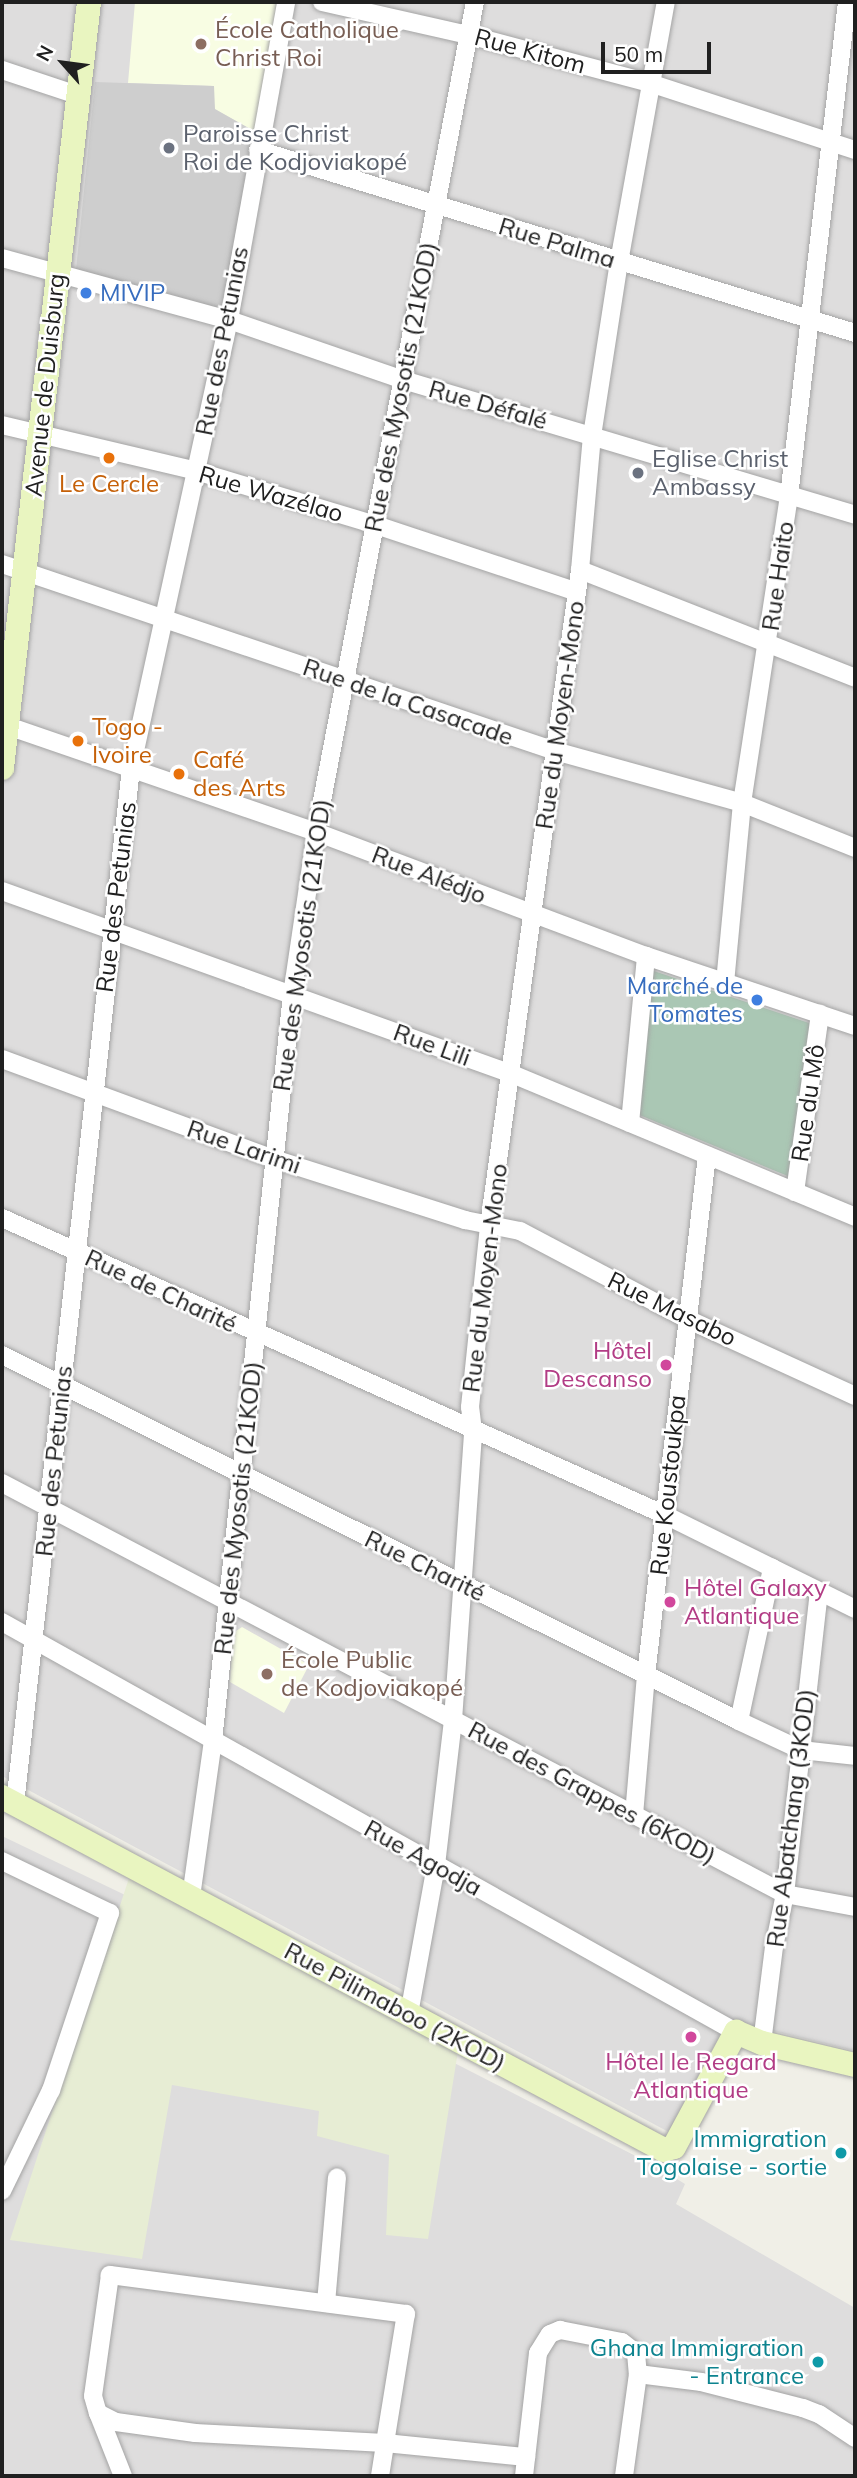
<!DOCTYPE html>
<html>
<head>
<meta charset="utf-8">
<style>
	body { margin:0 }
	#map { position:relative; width:857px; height:2478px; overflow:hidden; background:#f0efe7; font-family:Mulish,sans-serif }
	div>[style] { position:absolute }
	.residential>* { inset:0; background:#dedddd }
	.education>* { inset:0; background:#f8fde3 }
	.religious>* { inset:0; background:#cecece }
	.farmland>* { inset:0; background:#e7edd4 }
	.cemetery>* { inset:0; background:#aac7b4 }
	.roads { filter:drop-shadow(0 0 2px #a4a4a4) drop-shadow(0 0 2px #a4a4a4) }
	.street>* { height:18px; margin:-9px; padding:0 9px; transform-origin:9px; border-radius:9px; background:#fff }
	.secondary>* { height:24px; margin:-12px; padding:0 12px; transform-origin:12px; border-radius:12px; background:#e9f5c0 }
	.dots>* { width:19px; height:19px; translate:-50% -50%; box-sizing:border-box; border:4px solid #fff; border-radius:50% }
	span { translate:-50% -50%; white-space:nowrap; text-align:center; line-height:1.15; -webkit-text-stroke:5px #fff; paint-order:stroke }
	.education-label { font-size:24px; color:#785e54 }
	.left { translate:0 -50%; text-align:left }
	.street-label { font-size:24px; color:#202020 }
	.worship-label { font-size:24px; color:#5b616d }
	.shop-label { font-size:24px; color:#366cbe }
	.right { translate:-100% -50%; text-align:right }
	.food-label { font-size:24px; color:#c56008 }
	.hotel-label { font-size:24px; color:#b23c85 }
	.culture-label { font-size:24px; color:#0d838f }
	.frame { position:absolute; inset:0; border:4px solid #202020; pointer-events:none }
	.north { position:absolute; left:28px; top:28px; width:70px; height:70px; -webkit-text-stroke:5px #fff; paint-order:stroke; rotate:298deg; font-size:19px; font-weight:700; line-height:28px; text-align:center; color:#202020 }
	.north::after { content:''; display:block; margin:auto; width:24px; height:32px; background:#202020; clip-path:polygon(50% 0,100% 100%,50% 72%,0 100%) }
	.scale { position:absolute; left:601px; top:42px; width:110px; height:32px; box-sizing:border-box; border:4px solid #202020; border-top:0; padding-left:9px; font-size:21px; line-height:24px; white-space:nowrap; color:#202020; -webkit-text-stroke:5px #fff; paint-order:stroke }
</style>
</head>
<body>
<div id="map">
	<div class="residential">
		<i style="clip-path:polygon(2px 2px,855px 2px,855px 2051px,736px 2022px,678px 2137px,2px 1776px)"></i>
		<i style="clip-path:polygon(2px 1836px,146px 1905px,659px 2168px,685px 2184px,676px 2204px,855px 2308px,855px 2476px,2px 2476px)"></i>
	</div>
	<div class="education">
		<i style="clip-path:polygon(135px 2px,273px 2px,276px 5px,259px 134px,207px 105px,213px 86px,128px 83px)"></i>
		<i style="clip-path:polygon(242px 1627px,309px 1665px,284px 1713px,230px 1682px,233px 1633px)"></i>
	</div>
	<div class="religious">
		<i style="clip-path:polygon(95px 82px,214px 86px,215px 109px,259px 134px,224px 311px,76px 270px)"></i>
	</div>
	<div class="farmland">
		<i style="clip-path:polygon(130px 1875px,458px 2051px,428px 2239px,386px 2235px,389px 2155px,317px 2136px,319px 2111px,172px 2085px,142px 2259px,10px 2240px)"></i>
	</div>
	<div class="cemetery">
		<i style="clip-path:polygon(648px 969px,815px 1025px,795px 1179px,637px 1114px)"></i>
	</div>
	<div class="roads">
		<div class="street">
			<i style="left:322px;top:2px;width:151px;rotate:12.7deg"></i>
			<i style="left:469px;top:35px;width:190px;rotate:14.9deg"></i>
			<i style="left:653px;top:84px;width:213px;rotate:18.1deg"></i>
			<i style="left:2px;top:70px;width:79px;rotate:18.4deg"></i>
			<i style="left:258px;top:150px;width:624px;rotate:17.04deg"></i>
			<i style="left:2px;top:258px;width:235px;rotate:15.3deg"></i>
			<i style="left:229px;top:320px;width:184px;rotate:19deg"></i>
			<i style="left:403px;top:380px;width:472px;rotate:16.6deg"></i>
			<i style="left:2px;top:425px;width:199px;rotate:13.3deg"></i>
			<i style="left:196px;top:471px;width:185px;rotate:16.7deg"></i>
			<i style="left:373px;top:524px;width:215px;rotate:18.4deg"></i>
			<i style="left:2px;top:564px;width:584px;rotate:18.68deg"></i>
			<i style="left:555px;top:751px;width:194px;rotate:15.5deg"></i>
			<i style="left:742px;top:803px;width:122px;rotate:21.7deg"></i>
			<i style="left:580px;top:570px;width:295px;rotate:21.4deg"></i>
			<i style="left:2px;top:724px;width:332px;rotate:19deg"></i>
			<i style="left:316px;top:832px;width:353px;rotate:20.6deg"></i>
			<i style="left:646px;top:956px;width:220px;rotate:18.5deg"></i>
			<i style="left:2px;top:891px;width:542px;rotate:19.74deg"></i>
			<i style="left:512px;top:1074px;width:372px;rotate:22.6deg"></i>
			<i style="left:725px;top:983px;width:181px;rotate:-84.6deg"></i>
			<i style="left:742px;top:803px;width:311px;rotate:-81.3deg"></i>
			<i style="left:789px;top:496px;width:497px;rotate:-83.3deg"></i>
			<i style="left:2px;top:1059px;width:290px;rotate:20.2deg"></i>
			<i style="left:274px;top:1159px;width:201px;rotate:17.7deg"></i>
			<i style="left:465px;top:1220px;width:56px;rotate:11.3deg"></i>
			<i style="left:520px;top:1231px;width:189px;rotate:27.8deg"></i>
			<i style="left:687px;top:1319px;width:185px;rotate:24.6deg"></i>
			<i style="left:630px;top:1123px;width:168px;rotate:-84.5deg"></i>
			<i style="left:795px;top:1192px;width:180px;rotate:-82deg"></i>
			<i style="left:2px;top:1218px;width:726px;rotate:24.13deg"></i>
			<i style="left:665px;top:1515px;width:212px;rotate:26.3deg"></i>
			<i style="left:2px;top:1355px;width:823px;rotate:26.41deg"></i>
			<i style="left:739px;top:1721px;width:68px;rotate:25.1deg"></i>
			<i style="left:801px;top:1750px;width:54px;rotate:6.3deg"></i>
			<i style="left:2px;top:1483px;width:884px;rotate:27.7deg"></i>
			<i style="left:785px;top:1894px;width:71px;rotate:10.5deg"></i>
			<i style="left:2px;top:1622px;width:841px;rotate:29.19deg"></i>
			<i style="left:739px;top:1721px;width:157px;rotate:-77.8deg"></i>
			<i style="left:15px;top:1804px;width:1041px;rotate:-83.61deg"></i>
			<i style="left:131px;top:769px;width:460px;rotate:-77.7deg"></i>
			<i style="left:229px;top:320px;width:323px;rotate:-79.8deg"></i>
			<i style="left:634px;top:1815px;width:141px;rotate:-85.1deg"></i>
			<i style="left:646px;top:1675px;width:523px;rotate:-83.3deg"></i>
			<i style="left:2px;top:1861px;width:120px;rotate:25.7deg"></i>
			<i style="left:110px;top:1913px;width:187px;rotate:108.4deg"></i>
			<i style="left:51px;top:2090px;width:112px;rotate:115.9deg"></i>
			<i style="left:191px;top:1897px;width:158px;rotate:-82deg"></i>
			<i style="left:213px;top:1741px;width:750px;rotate:-83.96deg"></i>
			<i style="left:292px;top:995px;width:165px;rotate:-81.6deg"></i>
			<i style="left:316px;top:832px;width:845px;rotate:-79.16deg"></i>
			<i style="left:409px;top:2014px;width:151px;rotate:-79.7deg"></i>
			<i style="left:436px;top:1865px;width:146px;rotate:-83.3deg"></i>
			<i style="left:453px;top:1720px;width:290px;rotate:-86deg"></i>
			<i style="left:473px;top:1431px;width:24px;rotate:-97deg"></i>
			<i style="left:470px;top:1407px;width:183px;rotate:-84deg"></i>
			<i style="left:489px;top:1225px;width:661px;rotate:-82.09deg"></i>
			<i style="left:580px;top:570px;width:135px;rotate:-84.9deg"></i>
			<i style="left:592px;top:436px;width:176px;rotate:-81.2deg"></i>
			<i style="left:619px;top:262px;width:264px;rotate:-79.8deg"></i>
			<i style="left:762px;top:2043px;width:97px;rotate:-82.9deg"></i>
			<i style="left:774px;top:1947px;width:54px;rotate:-78.3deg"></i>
			<i style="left:785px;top:1894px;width:304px;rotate:-83.6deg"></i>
			<i style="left:326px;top:2303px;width:126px;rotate:-85deg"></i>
			<i style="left:98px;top:2413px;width:68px;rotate:68.4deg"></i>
			<i style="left:380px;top:2476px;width:33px;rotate:-81deg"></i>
			<i style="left:385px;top:2443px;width:131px;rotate:-80.8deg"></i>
			<i style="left:406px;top:2314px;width:299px;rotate:-172.5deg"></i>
			<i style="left:110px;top:2275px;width:122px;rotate:98deg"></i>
			<i style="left:93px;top:2396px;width:18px;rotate:74deg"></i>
			<i style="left:98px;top:2413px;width:20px;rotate:27deg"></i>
			<i style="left:116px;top:2422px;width:80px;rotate:7.9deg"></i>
			<i style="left:195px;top:2433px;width:190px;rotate:3deg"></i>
			<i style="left:385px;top:2443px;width:142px;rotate:5.7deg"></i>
			<i style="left:524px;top:2476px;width:124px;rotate:-83.5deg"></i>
			<i style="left:538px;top:2353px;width:22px;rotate:-58deg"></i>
			<i style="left:550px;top:2334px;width:11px;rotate:-22deg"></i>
			<i style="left:560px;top:2330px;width:63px;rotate:11deg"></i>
			<i style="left:622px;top:2342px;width:18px;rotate:38deg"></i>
			<i style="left:636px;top:2353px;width:21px;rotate:85deg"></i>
			<i style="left:624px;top:2476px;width:103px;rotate:-82.2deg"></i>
			<i style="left:638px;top:2374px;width:64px;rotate:7.2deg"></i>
			<i style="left:701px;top:2382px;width:105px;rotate:14.3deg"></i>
			<i style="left:803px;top:2408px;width:17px;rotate:21deg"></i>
			<i style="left:819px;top:2414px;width:43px;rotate:33.7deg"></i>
		</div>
		<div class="secondary">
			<i style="left:2px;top:768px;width:771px;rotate:-83.52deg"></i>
			<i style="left:2px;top:1797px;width:750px;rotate:28.07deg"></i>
			<i style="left:664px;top:2150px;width:10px;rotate:-17deg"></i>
			<i style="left:674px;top:2147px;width:131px;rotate:-61.7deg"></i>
			<i style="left:736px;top:2032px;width:28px;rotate:23deg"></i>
			<i style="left:762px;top:2043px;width:96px;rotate:13.3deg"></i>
		</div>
	</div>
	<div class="dots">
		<i style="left:201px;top:44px;background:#8d6e63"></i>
		<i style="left:169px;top:148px;background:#6b7280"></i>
		<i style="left:86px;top:293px;background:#3f7fe0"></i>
		<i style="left:109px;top:458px;background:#e8710a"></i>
		<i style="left:638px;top:473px;background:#6b7280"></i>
		<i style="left:78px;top:741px;background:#e8710a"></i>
		<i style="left:179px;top:774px;background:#e8710a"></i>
		<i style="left:757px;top:1000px;background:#3f7fe0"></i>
		<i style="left:666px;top:1365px;background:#d1479c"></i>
		<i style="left:670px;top:1602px;background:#d1479c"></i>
		<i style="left:267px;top:1674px;background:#8d6e63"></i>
		<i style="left:691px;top:2037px;background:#d1479c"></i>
		<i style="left:841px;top:2153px;background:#0f9aa8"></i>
		<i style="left:818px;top:2362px;background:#0f9aa8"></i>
	</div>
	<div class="education-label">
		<span class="left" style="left:215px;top:44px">École Catholique<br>Christ Roi</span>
		<span class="left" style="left:281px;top:1674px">École Public<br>de Kodjoviakopé</span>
	</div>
	<div class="street-label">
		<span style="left:530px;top:51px;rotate:15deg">Rue Kitom</span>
		<span style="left:557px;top:243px;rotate:17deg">Rue Palma</span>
		<span style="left:222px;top:341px;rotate:-79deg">Rue des Petunias</span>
		<span style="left:45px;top:385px;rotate:-84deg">Avenue de Duisburg</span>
		<span style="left:401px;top:387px;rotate:-79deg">Rue des Myosotis (21KOD)</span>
		<span style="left:488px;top:405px;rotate:16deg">Rue Défalé</span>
		<span style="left:271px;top:494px;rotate:16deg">Rue Wazélao</span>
		<span style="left:778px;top:576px;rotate:-82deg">Rue Haito</span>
		<span style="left:408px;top:702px;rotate:19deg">Rue de la Casacade</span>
		<span style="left:560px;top:715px;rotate:-82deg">Rue du Moyen-Mono</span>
		<span style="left:429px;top:875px;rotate:21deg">Rue Alédjo</span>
		<span style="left:116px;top:897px;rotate:-83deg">Rue des Petunias</span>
		<span style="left:302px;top:945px;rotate:-82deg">Rue des Myosotis (21KOD)</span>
		<span style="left:432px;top:1045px;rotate:20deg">Rue Lili</span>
		<span style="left:808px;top:1103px;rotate:-82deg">Rue du Mô</span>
		<span style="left:244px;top:1147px;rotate:19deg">Rue Larimi</span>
		<span style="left:485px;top:1278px;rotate:-83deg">Rue du Moyen-Mono</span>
		<span style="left:161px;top:1291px;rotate:25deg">Rue de Charité</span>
		<span style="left:672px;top:1309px;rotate:26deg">Rue Masabo</span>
		<span style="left:54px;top:1461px;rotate:-84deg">Rue des Petunias</span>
		<span style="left:668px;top:1485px;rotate:-84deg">Rue Koustoukpa</span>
		<span style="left:238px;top:1508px;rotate:-84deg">Rue des Myosotis (21KOD)</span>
		<span style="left:425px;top:1566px;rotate:26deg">Rue Charité</span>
		<span style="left:592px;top:1793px;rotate:28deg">Rue des Grappes (6KOD)</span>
		<span style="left:791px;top:1818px;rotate:-83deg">Rue Abatchang (3KOD)</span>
		<span style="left:423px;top:1858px;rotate:29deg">Rue Agodja</span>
		<span style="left:395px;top:2007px;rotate:28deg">Rue Pilimaboo (2KOD)</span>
	</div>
	<div class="worship-label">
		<span class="left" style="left:183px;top:148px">Paroisse Christ<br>Roi de Kodjoviakopé</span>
		<span class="left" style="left:652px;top:473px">Eglise Christ<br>Ambassy</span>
	</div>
	<div class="shop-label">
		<span class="left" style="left:100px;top:293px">MIVIP</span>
		<span class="right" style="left:743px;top:1000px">Marché de<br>Tomates</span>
	</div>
	<div class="food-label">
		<span style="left:109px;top:484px">Le Cercle</span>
		<span class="left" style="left:92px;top:741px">Togo -<br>Ivoire</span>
		<span class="left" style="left:193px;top:774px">Café<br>des Arts</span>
	</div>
	<div class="hotel-label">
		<span class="right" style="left:652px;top:1365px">Hôtel<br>Descanso</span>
		<span class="left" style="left:684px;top:1602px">Hôtel Galaxy<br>Atlantique</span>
		<span style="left:691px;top:2076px">Hôtel le Regard<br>Atlantique</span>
	</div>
	<div class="culture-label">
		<span class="right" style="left:827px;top:2153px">Immigration<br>Togolaise - sortie</span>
		<span class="right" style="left:804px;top:2362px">Ghana Immigration<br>- Entrance</span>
	</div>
	<div class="frame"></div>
	<div class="north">N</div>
	<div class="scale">50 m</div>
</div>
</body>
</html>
